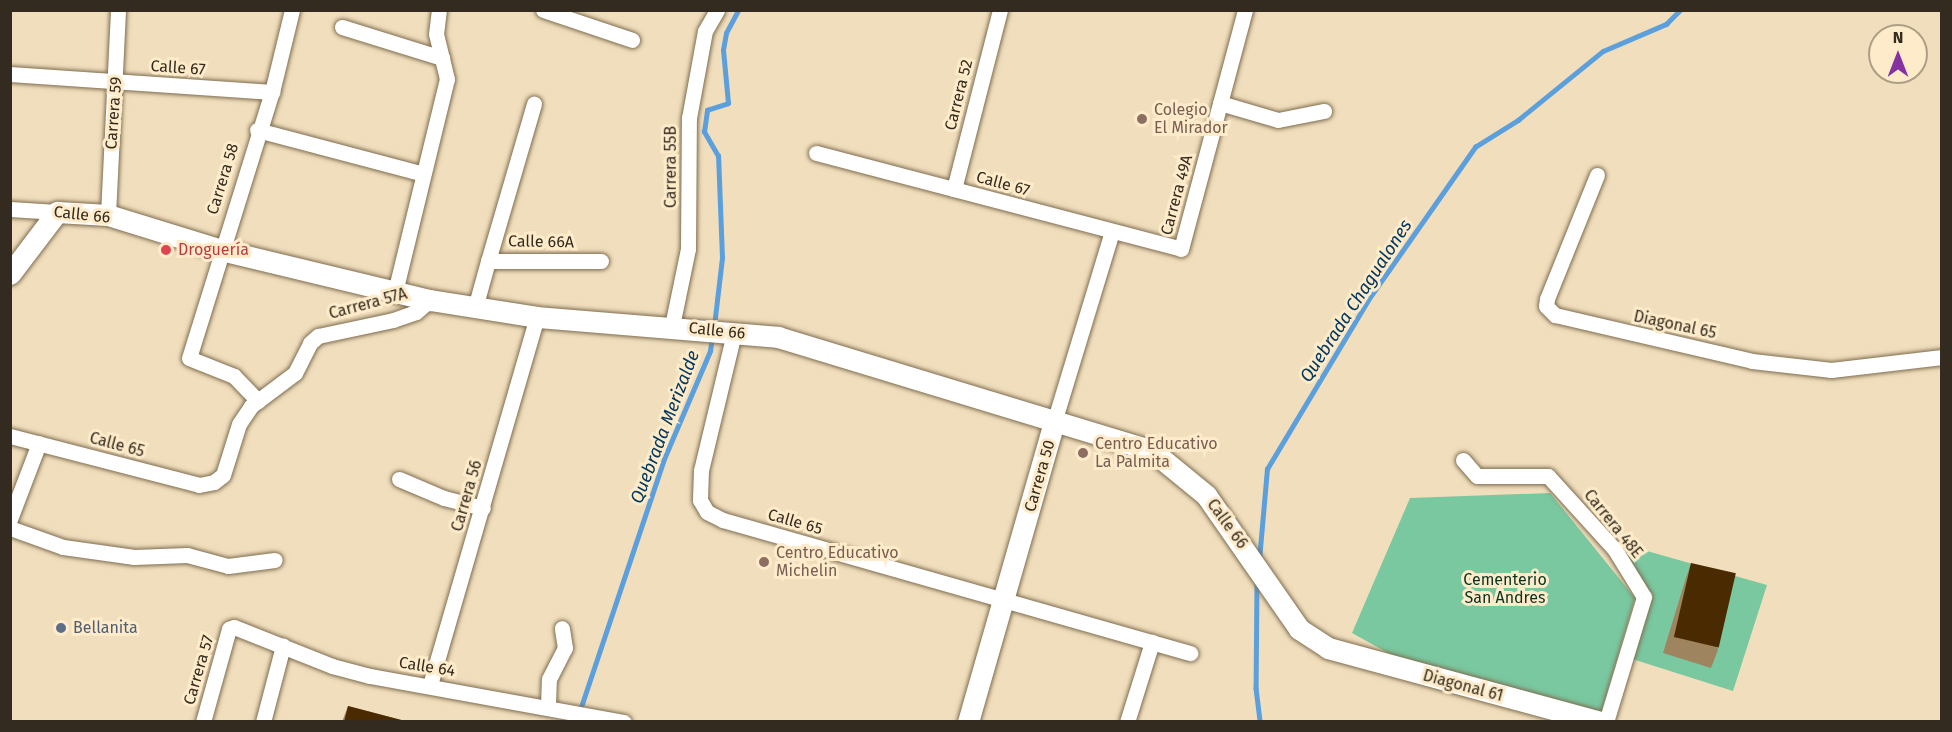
<!DOCTYPE html>
<html>
<head>
<meta charset="utf-8">
<style>
	body { margin:0 }
	#map { position:relative; width:1952px; height:732px; overflow:hidden; background:#f1debd; font-family:"Fira Sans",sans-serif }
	div>[style] { position:absolute }
	.green>* { inset:0; background:#7ac8a0 }
	.stream>* { height:4.5px; margin:-2.25px; padding:0 2.25px; transform-origin:2.25px; border-radius:2.25px; background:#5b9fdd }
	.roads { filter:drop-shadow(0 0 2px #7e6d4f) drop-shadow(0 0 2px #7e6d4f) }
	.street>* { height:15px; margin:-7.5px; padding:0 7.5px; transform-origin:7.5px; border-radius:7.5px; background:#fff }
	.secondary>* { height:21px; margin:-10.5px; padding:0 10.5px; transform-origin:10.5px; border-radius:10.5px; background:#fff }
	.wall>* { inset:0; background:#9e845f }
	.building>* { inset:0; background:#4a2b01; transform-origin:0 0 }
	.dots>* { width:16px; height:16px; translate:-50% -50%; box-sizing:border-box; border:3px solid #feebca; border-radius:50% }
	span { translate:-50% -50%; white-space:nowrap; text-align:center; line-height:1.15; -webkit-text-stroke:6px #feebca; paint-order:stroke }
	.street-label { font-size:16px; color:#332b1f }
	.education-label { font-size:16px; color:#785e54 }
	.left { translate:0 -50%; text-align:left }
	.health-label { font-size:16px; color:#be3a42 }
	.park-label { font-size:16px; color:#073421 }
	.service-label { font-size:16px; color:#4e5e75 }
	.water-label { font-size:18px; color:#033860; font-style:italic }
	.frame { position:absolute; inset:0; border:12px solid #332b1f; pointer-events:none }
	.north { position:absolute; left:1868px; top:24px; width:60px; height:60px; box-sizing:border-box; background:#feebca; border:2px solid #ad9e86; border-radius:50%; rotate:0deg; font-size:16px; font-weight:700; line-height:24px; text-align:center; color:#332b1f }
	.north::after { content:''; display:block; margin:auto; width:21px; height:27px; background:#8531a0; clip-path:polygon(50% 0,100% 100%,50% 72%,0 100%) }
</style>
</head>
<body>
<div id="map">
	<div class="green">
		<i style="clip-path:polygon(1550px 493px,1635px 598px,1600px 717px,1397px 658px,1352px 633px,1410px 498px)"></i>
		<i style="clip-path:polygon(1615px 550px,1647px 551px,1767px 585px,1733px 691px,1626px 657px,1644px 597px)"></i>
	</div>
	<div class="stream">
		<i style="left:714px;top:326px;width:68px;rotate:-83.3deg"></i>
		<i style="left:722px;top:258px;width:102px;rotate:-92.2deg"></i>
		<i style="left:718px;top:156px;width:28px;rotate:-120deg"></i>
		<i style="left:704px;top:132px;width:22px;rotate:-82deg"></i>
		<i style="left:707px;top:110px;width:22px;rotate:-18deg"></i>
		<i style="left:728px;top:103px;width:53px;rotate:-95.4deg"></i>
		<i style="left:723px;top:50px;width:17px;rotate:-80deg"></i>
		<i style="left:726px;top:33px;width:26px;rotate:-62deg"></i>
		<i style="left:1259px;top:560px;width:91px;rotate:-85deg"></i>
		<i style="left:1267px;top:469px;width:197px;rotate:-59.1deg"></i>
		<i style="left:1368px;top:300px;width:187px;rotate:-55deg"></i>
		<i style="left:1475px;top:147px;width:51px;rotate:-32.1deg"></i>
		<i style="left:1518px;top:120px;width:109px;rotate:-39.1deg"></i>
		<i style="left:1603px;top:51px;width:69px;rotate:-23.2deg"></i>
		<i style="left:1666px;top:24px;width:20px;rotate:-45deg"></i>
		<i style="left:1257px;top:583px;width:105px;rotate:90.5deg"></i>
		<i style="left:1256px;top:688px;width:34px;rotate:83deg"></i>
		<i style="left:576px;top:722px;width:277px;rotate:-71.5deg"></i>
		<i style="left:664px;top:459px;width:117px;rotate:-66.9deg"></i>
		<i style="left:710px;top:351px;width:14px;rotate:-82deg"></i>
	</div>
	<div class="roads">
		<div class="street">
			<i style="left:543px;top:10px;width:94px;rotate:18.6deg"></i>
			<i style="left:342px;top:27px;width:105px;rotate:17.2deg"></i>
			<i style="left:10px;top:74px;width:263px;rotate:3.9deg"></i>
			<i style="left:1220px;top:103px;width:60px;rotate:16.3deg"></i>
			<i style="left:1278px;top:120px;width:47px;rotate:-11.1deg"></i>
			<i style="left:257px;top:130px;width:172px;rotate:14.8deg"></i>
			<i style="left:816px;top:153px;width:377px;rotate:14.7deg"></i>
			<i style="left:1181px;top:249px;width:247px;rotate:-75deg"></i>
			<i style="left:1597px;top:175px;width:134px;rotate:112deg"></i>
			<i style="left:1547px;top:299px;width:7px;rotate:98deg"></i>
			<i style="left:1546px;top:306px;width:13px;rotate:45deg"></i>
			<i style="left:1555px;top:315px;width:202px;rotate:13.1deg"></i>
			<i style="left:1752px;top:361px;width:80px;rotate:6.5deg"></i>
			<i style="left:1831px;top:370px;width:112px;rotate:-6.7deg"></i>
			<i style="left:954px;top:189px;width:185px;rotate:-75.6deg"></i>
			<i style="left:10px;top:209px;width:47px;rotate:3.7deg"></i>
			<i style="left:108px;top:215px;width:205px;rotate:-87.2deg"></i>
			<i style="left:488px;top:261px;width:164px;rotate:-73.7deg"></i>
			<i style="left:395px;top:292px;width:219px;rotate:-76.3deg"></i>
			<i style="left:447px;top:79px;width:46px;rotate:-103.7deg"></i>
			<i style="left:436px;top:34px;width:24px;rotate:-83deg"></i>
			<i style="left:475px;top:308px;width:49px;rotate:-74.5deg"></i>
			<i style="left:488px;top:261px;width:113px"></i>
			<i style="left:672px;top:326px;width:79px;rotate:-78.3deg"></i>
			<i style="left:688px;top:249px;width:131px;rotate:-89.6deg"></i>
			<i style="left:689px;top:118px;width:88px;rotate:-79.6deg"></i>
			<i style="left:705px;top:31px;width:24px;rotate:-60deg"></i>
			<i style="left:734px;top:333px;width:141px;rotate:103.5deg"></i>
			<i style="left:701px;top:470px;width:30px;rotate:92deg"></i>
			<i style="left:700px;top:500px;width:14px;rotate:60deg"></i>
			<i style="left:707px;top:512px;width:18px;rotate:27deg"></i>
			<i style="left:723px;top:520px;width:486px;rotate:15.9deg"></i>
			<i style="left:258px;top:401px;width:35px;rotate:-134deg"></i>
			<i style="left:234px;top:376px;width:48px;rotate:-158.2deg"></i>
			<i style="left:189px;top:358px;width:279px;rotate:-72.7deg"></i>
			<i style="left:272px;top:92px;width:84px;rotate:-76.3deg"></i>
			<i style="left:1055px;top:419px;width:196px;rotate:-73.1deg"></i>
			<i style="left:10px;top:436px;width:195px;rotate:14.5deg"></i>
			<i style="left:199px;top:485px;width:15px;rotate:-11deg"></i>
			<i style="left:214px;top:482px;width:11px;rotate:-38deg"></i>
			<i style="left:223px;top:475px;width:53px;rotate:-72.6deg"></i>
			<i style="left:239px;top:424px;width:22px;rotate:-56deg"></i>
			<i style="left:251px;top:406px;width:55px;rotate:-36.9deg"></i>
			<i style="left:295px;top:373px;width:34px;rotate:-63deg"></i>
			<i style="left:310px;top:343px;width:11px;rotate:-41deg"></i>
			<i style="left:318px;top:336px;width:77px;rotate:-12deg"></i>
			<i style="left:393px;top:320px;width:24px;rotate:-19deg"></i>
			<i style="left:416px;top:312px;width:18px;rotate:-41deg"></i>
			<i style="left:1463px;top:460px;width:21px;rotate:49deg"></i>
			<i style="left:1477px;top:476px;width:71px"></i>
			<i style="left:1548px;top:476px;width:100px;rotate:47.8deg"></i>
			<i style="left:1615px;top:550px;width:55px;rotate:58.3deg"></i>
			<i style="left:1644px;top:597px;width:131px;rotate:106.9deg"></i>
			<i style="left:399px;top:479px;width:49px;rotate:22.9deg"></i>
			<i style="left:444px;top:498px;width:40px;rotate:14.4deg"></i>
			<i style="left:10px;top:519px;width:81px;rotate:-69.1deg"></i>
			<i style="left:10px;top:528px;width:56px;rotate:19.7deg"></i>
			<i style="left:63px;top:547px;width:72px;rotate:8deg"></i>
			<i style="left:134px;top:557px;width:53px;rotate:-2.2deg"></i>
			<i style="left:187px;top:555px;width:42px;rotate:15deg"></i>
			<i style="left:228px;top:566px;width:47px;rotate:-7.3deg"></i>
			<i style="left:430px;top:685px;width:383px;rotate:-73.8deg"></i>
			<i style="left:548px;top:705px;width:26px;rotate:-88deg"></i>
			<i style="left:549px;top:679px;width:35px;rotate:-63deg"></i>
			<i style="left:565px;top:648px;width:20px;rotate:-99deg"></i>
			<i style="left:203px;top:722px;width:97px;rotate:-74.4deg"></i>
			<i style="left:229px;top:629px;width:5px;rotate:-22deg"></i>
			<i style="left:234px;top:627px;width:105px;rotate:21.7deg"></i>
			<i style="left:332px;top:666px;width:39px;rotate:15deg"></i>
			<i style="left:370px;top:676px;width:258px;rotate:10.3deg"></i>
			<i style="left:263px;top:722px;width:79px;rotate:-75.3deg"></i>
			<i style="left:1127px;top:722px;width:84px;rotate:-72.6deg"></i>
		</div>
		<div class="secondary">
			<i style="left:10px;top:274px;width:78px;rotate:-52.8deg"></i>
			<i style="left:57px;top:212px;width:51px;rotate:3.4deg"></i>
			<i style="left:108px;top:215px;width:118px;rotate:17.2deg"></i>
			<i style="left:221px;top:250px;width:215px;rotate:13.5deg"></i>
			<i style="left:430px;top:300px;width:108px;rotate:9deg"></i>
			<i style="left:537px;top:317px;width:242px;rotate:4.7deg"></i>
			<i style="left:778px;top:337px;width:390px;rotate:16.9deg"></i>
			<i style="left:1151px;top:450px;width:71px;rotate:39.3deg"></i>
			<i style="left:1206px;top:495px;width:163px;rotate:55.2deg"></i>
			<i style="left:1299px;top:629px;width:35px;rotate:33deg"></i>
			<i style="left:1328px;top:648px;width:282px;rotate:15.2deg"></i>
			<i style="left:968px;top:722px;width:315px;rotate:-74deg"></i>
		</div>
	</div>
	<div class="wall">
		<i style="clip-path:polygon(1691px 563px,1718px 650px,1711px 668px,1663px 653px,1685px 581px)"></i>
		<i style="clip-path:polygon(348px 706px,409px 722px,342px 722px)"></i>
	</div>
	<div class="building">
		<i style="left:1691px;top:563px;width:46px;height:76px;rotate:13deg"></i>
		<i style="clip-path:polygon(348px 706px,409px 722px,344px 722px)"></i>
	</div>
	<div class="dots">
		<i style="left:1142px;top:119px;background:#8d6e63"></i>
		<i style="left:166px;top:250px;background:#e0444e"></i>
		<i style="left:1083px;top:453px;background:#8d6e63"></i>
		<i style="left:764px;top:562px;background:#8d6e63"></i>
		<i style="left:61px;top:628px;background:#5c6f8a"></i>
	</div>
	<div class="street-label">
		<span style="left:178px;top:68px;rotate:4deg">Calle 67</span>
		<span style="left:959px;top:95px;rotate:-76deg">Carrera 52</span>
		<span style="left:114px;top:113px;rotate:-86deg">Carrera 59</span>
		<span style="left:671px;top:167px;rotate:-90deg">Carrera 55B</span>
		<span style="left:223px;top:179px;rotate:-73deg">Carrera 58</span>
		<span style="left:1003px;top:184px;rotate:15deg">Calle 67</span>
		<span style="left:1177px;top:195px;rotate:-75deg">Carrera 49A</span>
		<span style="left:82px;top:215px;rotate:6deg">Calle 66</span>
		<span style="left:541px;top:242px;rotate:1deg">Calle 66A</span>
		<span style="left:368px;top:304px;rotate:-15deg">Carrera 57A</span>
		<span style="left:1675px;top:325px;rotate:12deg">Diagonal 65</span>
		<span style="left:717px;top:331px;rotate:6deg">Calle 66</span>
		<span style="left:117px;top:445px;rotate:15deg">Calle 65</span>
		<span style="left:1040px;top:476px;rotate:-74deg">Carrera 50</span>
		<span style="left:467px;top:496px;rotate:-74deg">Carrera 56</span>
		<span style="left:795px;top:522px;rotate:16deg">Calle 65</span>
		<span style="left:1227px;top:524px;rotate:54deg">Calle 66</span>
		<span style="left:1613px;top:524px;rotate:51deg">Carrera 48E</span>
		<span style="left:427px;top:667px;rotate:9deg">Calle 64</span>
		<span style="left:199px;top:670px;rotate:-74deg">Carrera 57</span>
		<span style="left:1463px;top:686px;rotate:15deg">Diagonal 61</span>
	</div>
	<div class="education-label">
		<span class="left" style="left:1154px;top:119px">Colegio<br>El Mirador</span>
		<span class="left" style="left:1095px;top:453px">Centro Educativo<br>La Palmita</span>
		<span class="left" style="left:776px;top:562px">Centro Educativo<br>Michelin</span>
	</div>
	<div class="health-label">
		<span class="left" style="left:178px;top:250px">Droguería</span>
	</div>
	<div class="park-label">
		<span style="left:1505px;top:589px">Cementerio<br>San Andres</span>
	</div>
	<div class="service-label">
		<span class="left" style="left:73px;top:628px">Bellanita</span>
	</div>
	<div class="water-label">
		<span style="left:1356px;top:301px;rotate:-57deg">Quebrada Chagualones</span>
		<span style="left:665px;top:427px;rotate:-69deg">Quebrada Merizalde</span>
	</div>
	<div class="frame"></div>
	<div class="north">N</div>
</div>
</body>
</html>
